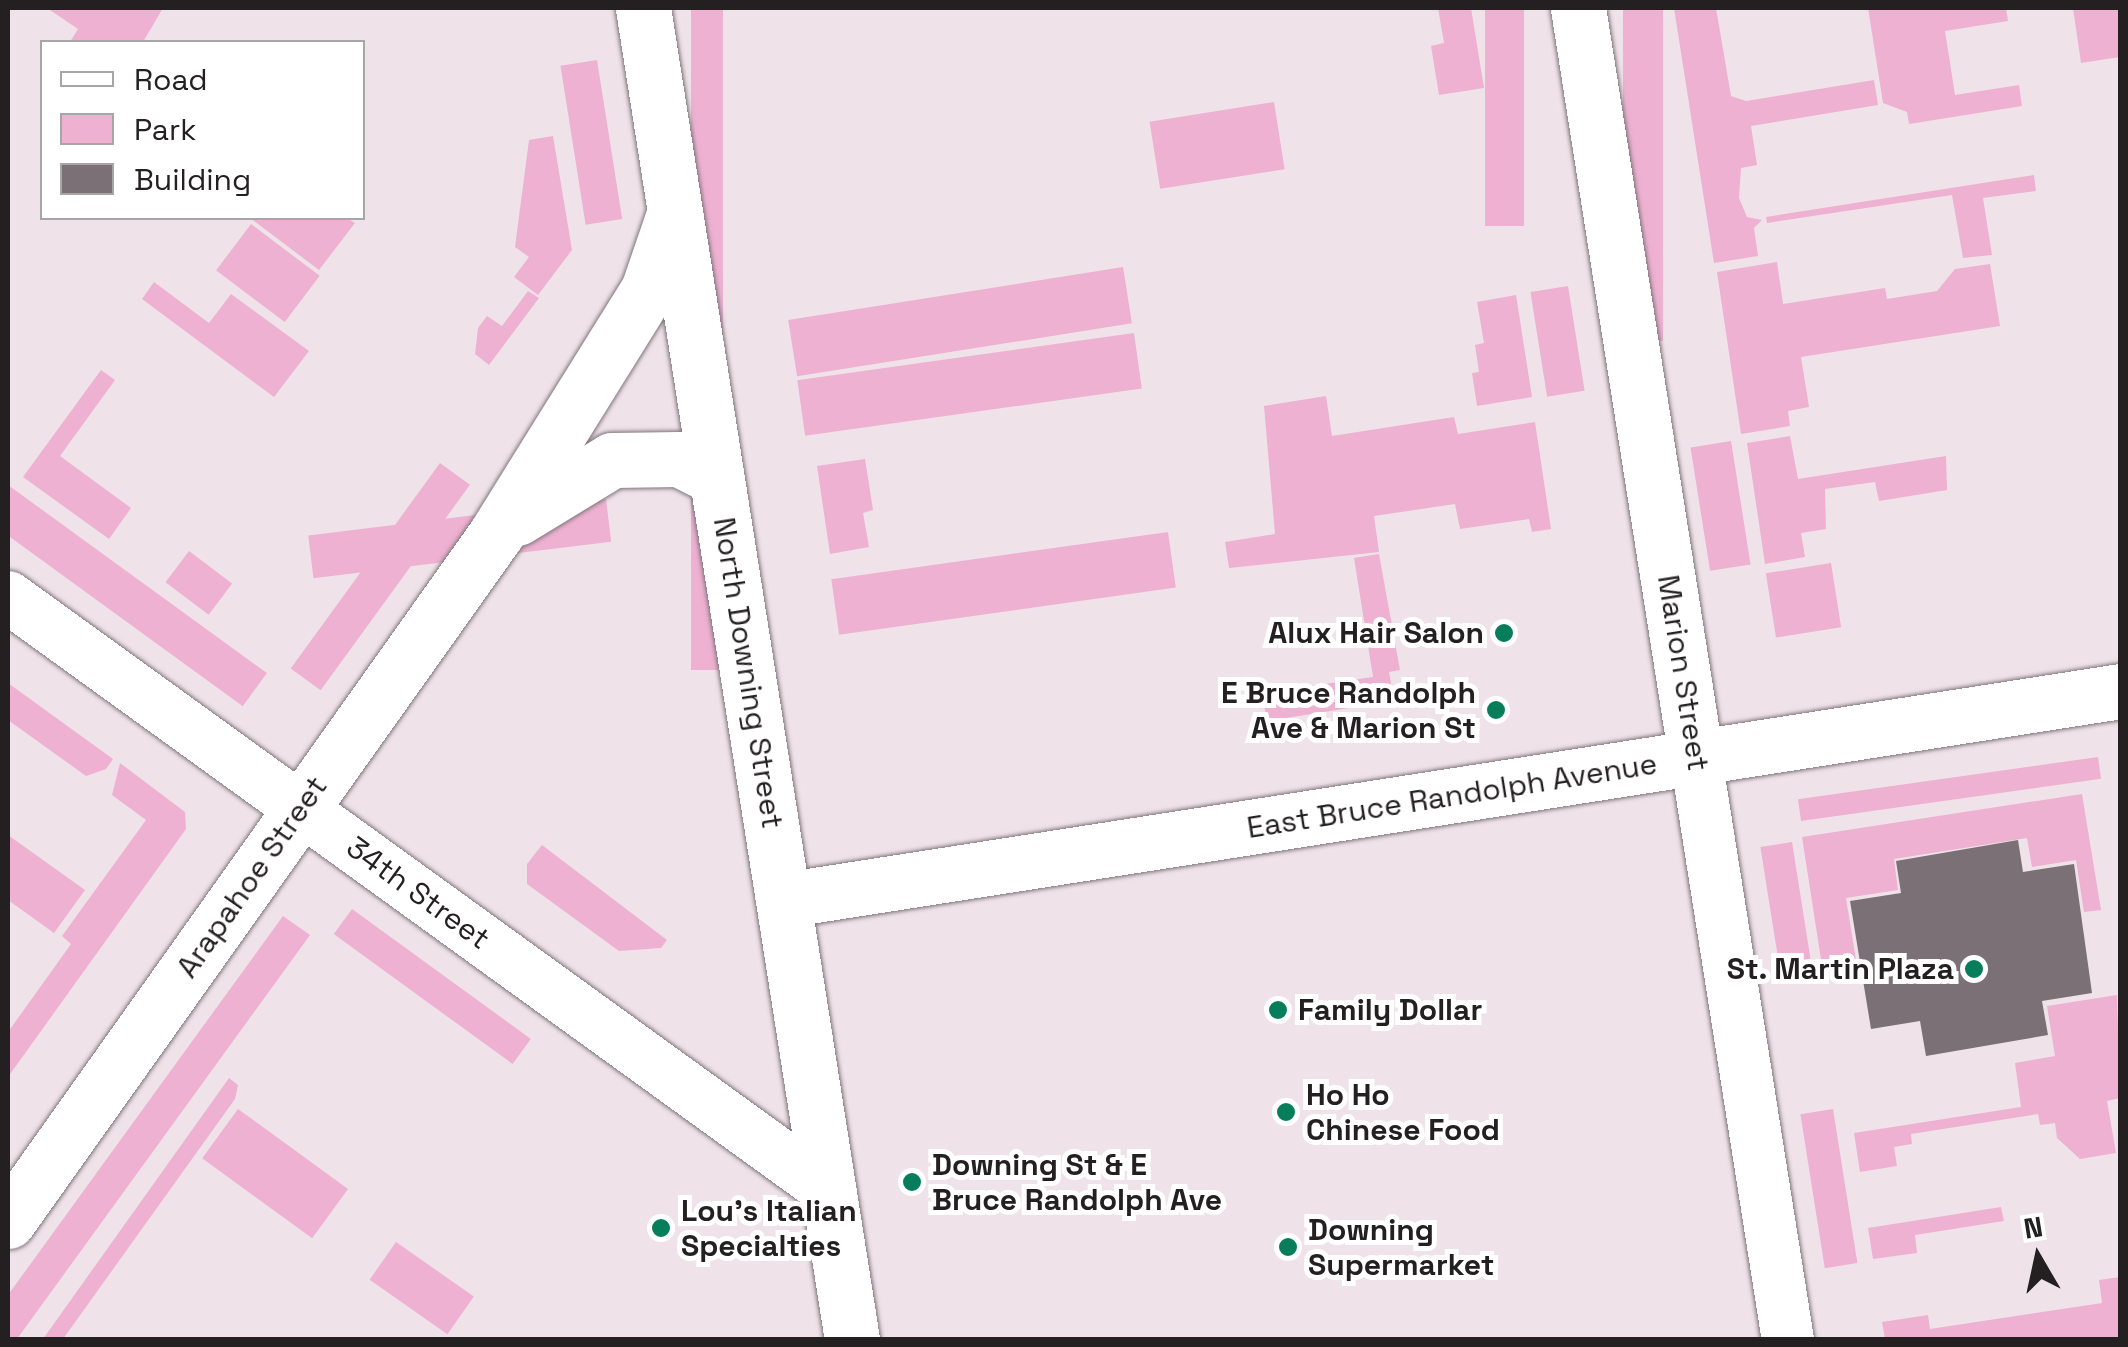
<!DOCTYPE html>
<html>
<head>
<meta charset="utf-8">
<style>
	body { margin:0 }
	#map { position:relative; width:2128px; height:1347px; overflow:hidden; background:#efe3e9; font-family:"Space Grotesk",sans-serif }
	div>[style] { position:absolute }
	.green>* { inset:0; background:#eeb1d2; transform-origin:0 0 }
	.building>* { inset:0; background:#7a7075 }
	.roads { filter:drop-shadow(0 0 2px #80757b) drop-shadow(0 0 2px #80757b) }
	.street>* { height:52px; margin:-26px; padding:0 26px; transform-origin:26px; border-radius:26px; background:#fff }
	.secondary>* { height:55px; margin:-27.5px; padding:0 27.5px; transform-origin:27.5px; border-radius:27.5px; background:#fff }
	.dots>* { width:28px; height:28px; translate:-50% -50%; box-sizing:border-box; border:5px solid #fff; border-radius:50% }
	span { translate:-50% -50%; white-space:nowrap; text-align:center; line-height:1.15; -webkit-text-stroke:10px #fff; paint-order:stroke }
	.poi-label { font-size:30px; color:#242022; font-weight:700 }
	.right { translate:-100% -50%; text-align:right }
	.left { translate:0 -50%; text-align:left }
	.street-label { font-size:30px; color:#242022 }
	.frame { position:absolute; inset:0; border:10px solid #242022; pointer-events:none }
	.legend { position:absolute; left:40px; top:40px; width:325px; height:180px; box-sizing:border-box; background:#fff; border:2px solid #a7a6a7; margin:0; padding:12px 18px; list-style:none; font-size:30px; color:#242022 }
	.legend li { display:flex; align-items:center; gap:20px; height:50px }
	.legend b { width:50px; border:2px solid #a7a6a7 }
	.north { position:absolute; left:1988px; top:1207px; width:100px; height:100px; -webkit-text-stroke:8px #fff; paint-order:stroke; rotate:351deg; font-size:28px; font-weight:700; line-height:40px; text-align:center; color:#242022 }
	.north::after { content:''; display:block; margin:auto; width:35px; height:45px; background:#242022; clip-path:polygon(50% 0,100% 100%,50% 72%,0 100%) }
</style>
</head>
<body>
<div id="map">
	<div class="green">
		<i style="clip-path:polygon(47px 8px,163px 8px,143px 42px,70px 42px,78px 29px)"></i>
		<i style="left:691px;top:8px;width:32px;height:662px"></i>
		<i style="clip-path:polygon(1438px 8px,1471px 8px,1484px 88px,1439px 95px,1431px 46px,1444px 43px)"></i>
		<i style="left:1485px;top:8px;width:39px;height:218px"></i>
		<i style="left:1623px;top:8px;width:40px;height:333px"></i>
		<i style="clip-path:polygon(1674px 8px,1716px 8px,1731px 96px,1746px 101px,1874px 80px,1878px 105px,1751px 126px,1757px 165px,1741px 168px,1739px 198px,1747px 217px,1762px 220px,1754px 228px,1758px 256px,1714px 263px)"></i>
		<i style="clip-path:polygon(1868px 8px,2006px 8px,2008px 21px,1945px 31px,1955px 95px,2019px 85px,2022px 106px,1909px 124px,1907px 112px,1883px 103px)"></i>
		<i style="clip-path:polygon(2073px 8px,2120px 8px,2120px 57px,2081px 63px)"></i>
		<i style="left:597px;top:60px;width:161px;height:37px;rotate:81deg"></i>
		<i style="left:1274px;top:102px;width:68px;height:126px;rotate:81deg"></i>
		<i style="clip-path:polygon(553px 136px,572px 250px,538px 295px,514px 277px,529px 257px,515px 247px,529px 140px)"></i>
		<i style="clip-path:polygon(2034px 175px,2036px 191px,1983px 198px,1992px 255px,1963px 258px,1952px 195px,1767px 223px,1766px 217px)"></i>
		<i style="clip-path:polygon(250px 218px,347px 218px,355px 223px,319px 270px)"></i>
		<i style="left:251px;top:224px;width:86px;height:58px;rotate:37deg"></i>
		<i style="clip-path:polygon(1777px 262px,1783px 304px,1885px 288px,1887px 299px,1937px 291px,1955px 269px,1990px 264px,2000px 326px,1801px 357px,1809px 407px,1788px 411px,1790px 426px,1741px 434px,1717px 272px)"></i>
		<i style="left:1123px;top:267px;width:57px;height:339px;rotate:81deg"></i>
		<i style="clip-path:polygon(154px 282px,209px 323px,231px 294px,309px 351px,274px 397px,142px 299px)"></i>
		<i style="left:1568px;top:286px;width:106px;height:38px;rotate:81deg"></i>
		<i style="clip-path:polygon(528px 291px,539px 298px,489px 365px,475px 354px,478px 328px,487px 316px,502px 326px)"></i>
		<i style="clip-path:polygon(1516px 295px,1532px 397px,1477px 406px,1472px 373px,1479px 372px,1475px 345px,1484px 343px,1477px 302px)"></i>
		<i style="left:1134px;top:333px;width:56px;height:340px;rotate:82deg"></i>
		<i style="clip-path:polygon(101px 370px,115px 380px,60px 456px,131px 508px,109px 539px,23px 477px)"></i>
		<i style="clip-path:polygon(1326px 396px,1332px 436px,1454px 417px,1458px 434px,1535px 422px,1551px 529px,1532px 532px,1529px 519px,1460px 529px,1455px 504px,1374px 516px,1379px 552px,1229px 568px,1225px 542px,1275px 534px,1264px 406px)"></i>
		<i style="clip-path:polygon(1790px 436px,1798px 479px,1946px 456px,1947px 490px,1879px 501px,1875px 482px,1825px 489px,1826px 529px,1801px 533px,1805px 557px,1765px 564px,1747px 443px)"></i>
		<i style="left:1731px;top:441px;width:125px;height:41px;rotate:81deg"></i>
		<i style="clip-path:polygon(865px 459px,873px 510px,863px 513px,869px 547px,830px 554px,817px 466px)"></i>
		<i style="left:440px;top:463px;width:37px;height:254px;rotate:36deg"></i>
		<i style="left:8px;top:485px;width:320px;height:41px;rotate:36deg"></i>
		<i style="left:606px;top:499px;width:43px;height:300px;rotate:83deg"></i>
		<i style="left:1168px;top:532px;width:56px;height:340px;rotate:82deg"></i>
		<i style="left:189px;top:551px;width:54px;height:39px;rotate:37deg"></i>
		<i style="clip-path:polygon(1379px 554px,1400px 670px,1389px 672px,1394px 701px,1267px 721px,1264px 705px,1297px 700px,1310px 686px,1373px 677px,1354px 558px)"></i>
		<i style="left:1831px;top:563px;width:65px;height:66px;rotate:81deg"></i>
		<i style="clip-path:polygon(8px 683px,113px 759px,106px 769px,86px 776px,8px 720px)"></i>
		<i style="left:2098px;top:757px;width:22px;height:303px;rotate:82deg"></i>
		<i style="clip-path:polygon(120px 763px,185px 812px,186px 829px,8px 1077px,8px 1032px,71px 944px,62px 936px,146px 820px,112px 795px)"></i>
		<i style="clip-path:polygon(2082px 794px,2101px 910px,2084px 912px,2076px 860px,2032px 867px,2027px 838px,1894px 859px,1898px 890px,1846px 898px,1856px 960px,1822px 966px,1802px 837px)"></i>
		<i style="clip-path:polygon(8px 835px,85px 890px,54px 933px,8px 900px)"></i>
		<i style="left:1792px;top:842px;width:129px;height:32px;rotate:81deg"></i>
		<i style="clip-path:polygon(542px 845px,667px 940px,661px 948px,619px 951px,527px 884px,527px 864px)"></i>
		<i style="left:352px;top:909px;width:221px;height:31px;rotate:36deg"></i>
		<i style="clip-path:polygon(283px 916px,310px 935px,17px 1339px,8px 1339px,8px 1295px)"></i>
		<i style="clip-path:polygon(2117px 995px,2120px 1098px,2107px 1101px,2116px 1153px,2080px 1159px,2057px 1138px,2055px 1123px,2040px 1125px,2038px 1114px,1911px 1134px,1912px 1144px,1894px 1147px,1897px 1166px,1860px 1172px,1854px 1133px,2021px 1107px,2015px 1063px,2055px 1056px,2047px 1006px)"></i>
		<i style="clip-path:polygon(229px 1078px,238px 1085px,235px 1099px,63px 1339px,43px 1339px)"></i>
		<i style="left:238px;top:1109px;width:136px;height:61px;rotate:36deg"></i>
		<i style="left:1833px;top:1109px;width:156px;height:33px;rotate:81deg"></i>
		<i style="clip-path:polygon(2001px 1207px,2004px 1221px,1915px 1235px,1917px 1253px,1873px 1259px,1868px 1228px)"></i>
		<i style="left:396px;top:1242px;width:95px;height:46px;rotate:35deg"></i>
		<i style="clip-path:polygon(2120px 1277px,2120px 1339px,1885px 1339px,1882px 1322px,1928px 1315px,1930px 1329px,2102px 1303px,2099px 1280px)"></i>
	</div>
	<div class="building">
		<i style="clip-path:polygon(2018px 840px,2023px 872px,2074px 864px,2092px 993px,2042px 1001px,2048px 1035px,1926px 1056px,1920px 1021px,1871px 1029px,1850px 901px,1901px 893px,1896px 861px)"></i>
	</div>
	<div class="roads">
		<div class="street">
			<i style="left:8px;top:597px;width:1012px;rotate:35.87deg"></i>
			<i style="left:1696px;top:758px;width:589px;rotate:81.02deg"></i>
		</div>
		<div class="secondary">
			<i style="left:643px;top:8px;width:1348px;rotate:81.08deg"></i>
			<i style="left:1578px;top:8px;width:759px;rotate:81.06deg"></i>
			<i style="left:517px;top:518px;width:111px;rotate:-31.4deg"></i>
			<i style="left:612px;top:460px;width:67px;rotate:-0.9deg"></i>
			<i style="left:679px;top:459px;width:42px;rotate:26.6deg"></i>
			<i style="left:783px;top:900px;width:1353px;rotate:-8.88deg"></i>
			<i style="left:8px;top:1221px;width:843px;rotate:-54.61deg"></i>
			<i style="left:496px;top:534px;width:287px;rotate:-58.1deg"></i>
			<i style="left:648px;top:290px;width:77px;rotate:-71.1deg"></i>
		</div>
	</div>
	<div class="dots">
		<i style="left:1504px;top:633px;background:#067d5b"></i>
		<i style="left:1496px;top:710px;background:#067d5b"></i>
		<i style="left:1974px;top:969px;background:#067d5b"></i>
		<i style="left:1278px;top:1010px;background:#067d5b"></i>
		<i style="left:1286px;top:1112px;background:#067d5b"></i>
		<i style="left:912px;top:1182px;background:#067d5b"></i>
		<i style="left:661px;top:1228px;background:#067d5b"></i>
		<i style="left:1288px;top:1247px;background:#067d5b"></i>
	</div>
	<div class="poi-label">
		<span class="right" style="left:1484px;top:633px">Alux Hair Salon</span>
		<span class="right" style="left:1476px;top:710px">E Bruce Randolph<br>Ave &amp; Marion St</span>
		<span class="right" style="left:1954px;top:969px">St. Martin Plaza</span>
		<span class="left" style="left:1298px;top:1010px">Family Dollar</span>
		<span class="left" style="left:1306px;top:1112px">Ho Ho<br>Chinese Food</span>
		<span class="left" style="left:932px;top:1182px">Downing St &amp; E<br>Bruce Randolph Ave</span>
		<span class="left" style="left:681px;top:1228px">Lou's Italian<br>Specialties</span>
		<span class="left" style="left:1308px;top:1247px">Downing<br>Supermarket</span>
	</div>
	<div class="street-label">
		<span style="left:748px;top:673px;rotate:81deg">North Downing Street</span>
		<span style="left:1683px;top:673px;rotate:81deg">Marion Street</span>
		<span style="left:1452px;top:796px;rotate:-9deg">East Bruce Randolph Avenue</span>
		<span style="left:252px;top:877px;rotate:-55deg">Arapahoe Street</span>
		<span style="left:418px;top:893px;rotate:36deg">34th Street</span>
	</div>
	<div class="frame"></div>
	<ul class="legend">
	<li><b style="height:12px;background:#fff"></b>Road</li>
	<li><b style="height:28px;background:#eeb1d2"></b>Park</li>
	<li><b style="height:28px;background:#7a7075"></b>Building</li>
	</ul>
	<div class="north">N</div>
</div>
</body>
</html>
